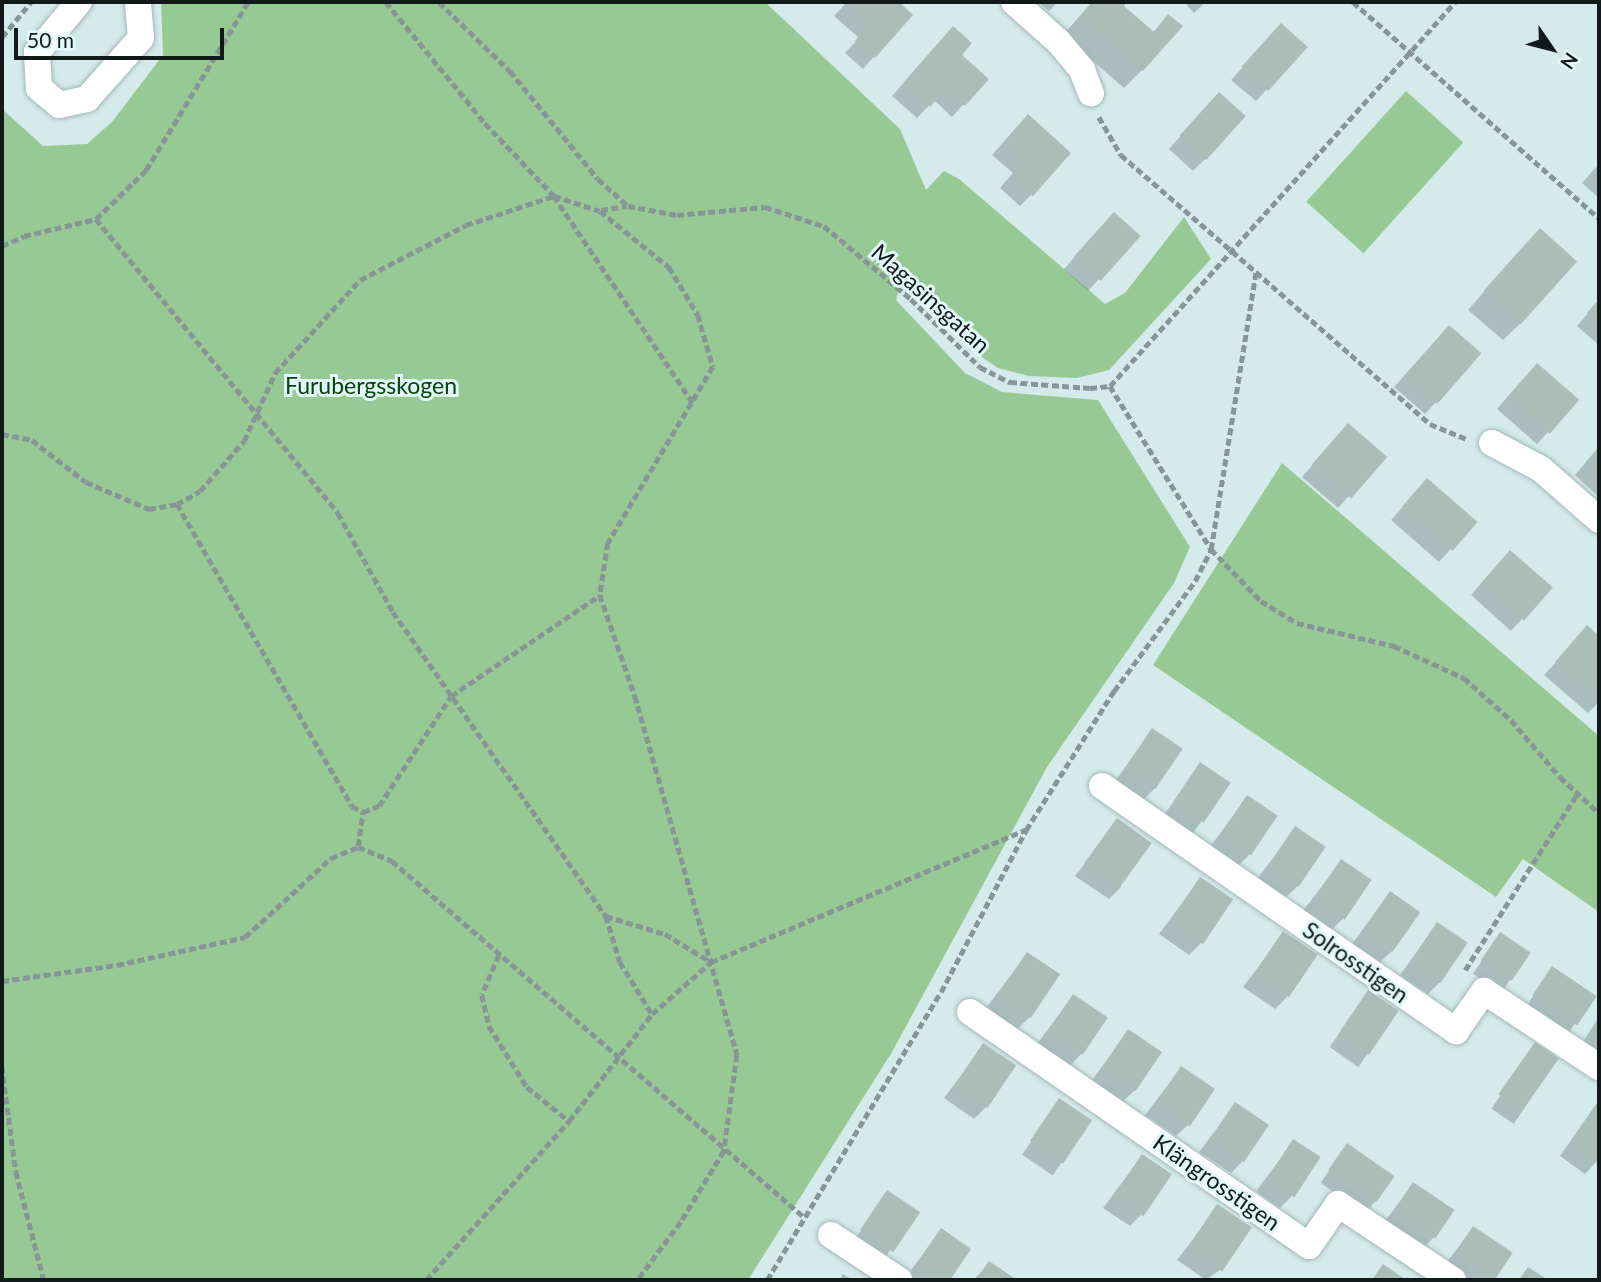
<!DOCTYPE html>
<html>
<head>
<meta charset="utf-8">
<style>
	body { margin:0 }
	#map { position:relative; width:1601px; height:1282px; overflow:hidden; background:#d5ebeb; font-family:Lato,sans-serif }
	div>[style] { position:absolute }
	.green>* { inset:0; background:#97c995; transform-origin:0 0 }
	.shadow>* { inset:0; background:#0003; transform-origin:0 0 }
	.building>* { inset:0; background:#aabdb6; transform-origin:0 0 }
	.path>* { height:4.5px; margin-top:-2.25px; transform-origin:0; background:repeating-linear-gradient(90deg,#869696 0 7px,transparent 0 10.5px) }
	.roads { filter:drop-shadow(0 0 2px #a3b8b8) drop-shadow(0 0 2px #a3b8b8) }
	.minor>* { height:26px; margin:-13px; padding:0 13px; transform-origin:13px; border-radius:13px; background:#fff }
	span { translate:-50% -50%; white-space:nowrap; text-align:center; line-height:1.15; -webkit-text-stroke:6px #e2f8f8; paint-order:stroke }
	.street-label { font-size:23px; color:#111919 }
	.park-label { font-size:23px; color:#03450b }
	.frame { position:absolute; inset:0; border:4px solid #111919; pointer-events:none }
	.north { position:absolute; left:1517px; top:14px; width:70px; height:70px; -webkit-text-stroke:5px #e2f8f8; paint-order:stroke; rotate:125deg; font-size:19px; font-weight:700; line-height:28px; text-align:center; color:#111919 }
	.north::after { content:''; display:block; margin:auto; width:24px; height:32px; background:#111919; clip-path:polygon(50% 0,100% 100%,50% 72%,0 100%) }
	.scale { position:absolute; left:14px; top:28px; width:210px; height:32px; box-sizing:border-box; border:4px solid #111919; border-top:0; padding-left:9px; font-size:21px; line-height:24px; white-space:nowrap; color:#111919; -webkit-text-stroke:5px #e2f8f8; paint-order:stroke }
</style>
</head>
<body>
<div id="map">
	<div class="green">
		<i style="clip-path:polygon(161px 2px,765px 2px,900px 129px,926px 190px,944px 171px,959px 179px,1105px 304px,1125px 293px,1184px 217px,1211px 259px,1109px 370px,1077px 378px,1029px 376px,998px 368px,971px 350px,911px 289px,903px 274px,896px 300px,965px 373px,1002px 392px,1098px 400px,1190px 547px,1174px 583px,1047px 767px,892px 1052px,748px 1280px,2px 1280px,2px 109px,43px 146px,87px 144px,112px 122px,163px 55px)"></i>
		<i style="left:1406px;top:91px;width:77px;height:149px;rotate:42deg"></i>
		<i style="clip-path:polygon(1282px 463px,1599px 736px,1599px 912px,1523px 859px,1496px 897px,1153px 665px)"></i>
	</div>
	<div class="shadow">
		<i style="clip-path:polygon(847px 2px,896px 2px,911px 15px,863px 69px,845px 53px,859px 38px,834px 16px)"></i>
		<i style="clip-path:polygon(1038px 2px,1058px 2px,1049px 11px)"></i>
		<i style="clip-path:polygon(1092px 2px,1124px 2px,1121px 6px,1152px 33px,1168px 16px,1142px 70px,1124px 88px,1063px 35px)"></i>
		<i style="clip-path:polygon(1184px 2px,1206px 2px,1194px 13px)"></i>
		<i style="clip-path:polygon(1270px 37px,1306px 47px,1256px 101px,1231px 80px)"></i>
		<i style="clip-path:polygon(942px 40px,986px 79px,952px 117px,934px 100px,917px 118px,892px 96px)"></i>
		<i style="clip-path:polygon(1207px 106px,1205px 159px,1193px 171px,1169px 149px)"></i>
		<i style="clip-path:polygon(1016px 128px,1032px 194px,1020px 206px,1000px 188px,1013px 173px,992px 155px)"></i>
		<i style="clip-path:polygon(1599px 164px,1599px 198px,1582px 183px)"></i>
		<i style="clip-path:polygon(1102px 226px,1138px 236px,1088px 291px,1064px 269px)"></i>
		<i style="clip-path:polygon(1522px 248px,1521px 323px,1503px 340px,1468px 310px)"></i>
		<i style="clip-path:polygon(1599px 300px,1599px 345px,1577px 326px)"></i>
		<i style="clip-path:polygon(1437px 339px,1436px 402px,1425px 414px,1394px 387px)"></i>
		<i style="clip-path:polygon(1525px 377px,1577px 400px,1537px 444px,1497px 409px)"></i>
		<i style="clip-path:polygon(1337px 437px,1384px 457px,1338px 508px,1302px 477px)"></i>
		<i style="clip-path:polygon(1599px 447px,1599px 497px,1575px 475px)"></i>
		<i style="clip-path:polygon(1416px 492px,1475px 522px,1439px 562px,1391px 520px)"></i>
		<i style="clip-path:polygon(1498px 564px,1550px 588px,1511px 631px,1471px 595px)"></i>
		<i style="clip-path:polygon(1588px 628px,1599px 638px,1599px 702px,1588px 713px,1544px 675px)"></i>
		<i style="clip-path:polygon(1152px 731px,1154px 789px,1143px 800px,1115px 781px)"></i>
		<i style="left:1201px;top:764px;width:34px;height:64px;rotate:36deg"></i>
		<i style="clip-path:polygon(1247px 798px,1249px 855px,1237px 867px,1209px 848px)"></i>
		<i style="clip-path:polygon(1117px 821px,1121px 887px,1109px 899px,1075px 876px)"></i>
		<i style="clip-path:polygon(1296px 828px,1298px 886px,1286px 897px,1258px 878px)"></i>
		<i style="clip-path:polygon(1341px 861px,1343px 919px,1331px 930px,1303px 911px)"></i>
		<i style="clip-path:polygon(1200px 879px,1201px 943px,1189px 955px,1159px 934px)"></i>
		<i style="clip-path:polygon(1390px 893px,1392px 951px,1380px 962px,1352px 944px)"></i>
		<i style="clip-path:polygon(1437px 924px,1440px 982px,1428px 994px,1400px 975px)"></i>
		<i style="clip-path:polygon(1284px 933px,1287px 997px,1275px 1009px,1243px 987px)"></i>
		<i style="left:1500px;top:934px;width:34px;height:48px;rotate:34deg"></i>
		<i style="clip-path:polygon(1027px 954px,1029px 1018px,1017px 1029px,986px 1008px)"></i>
		<i style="left:1552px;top:968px;width:50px;height:50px;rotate:34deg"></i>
		<i style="left:1368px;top:992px;width:35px;height:67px;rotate:35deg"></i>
		<i style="clip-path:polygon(1073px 996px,1081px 1054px,1070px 1066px,1037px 1044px)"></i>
		<i style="clip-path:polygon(1599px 1017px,1599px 1055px,1582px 1043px)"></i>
		<i style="clip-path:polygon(1128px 1032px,1135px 1090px,1123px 1101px,1092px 1080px)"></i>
		<i style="left:1535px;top:1044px;width:27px;height:78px;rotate:34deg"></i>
		<i style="clip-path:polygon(984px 1045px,986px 1107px,974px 1119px,944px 1098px)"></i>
		<i style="clip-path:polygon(1181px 1068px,1188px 1125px,1176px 1136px,1145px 1115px)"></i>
		<i style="left:1059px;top:1100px;width:37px;height:66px;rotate:34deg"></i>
		<i style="clip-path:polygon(1599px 1100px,1599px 1159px,1585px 1174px,1560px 1156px)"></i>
		<i style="clip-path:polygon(1235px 1105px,1242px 1162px,1231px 1173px,1199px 1152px)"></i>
		<i style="clip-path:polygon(1294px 1141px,1292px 1196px,1280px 1208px,1256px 1191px)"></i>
		<i style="left:1347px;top:1145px;width:55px;height:46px;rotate:35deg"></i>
		<i style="clip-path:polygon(1142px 1156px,1141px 1215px,1130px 1226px,1103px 1208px)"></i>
		<i style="clip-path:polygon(1414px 1184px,1434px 1237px,1422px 1249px,1384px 1222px)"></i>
		<i style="left:888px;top:1192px;width:35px;height:64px;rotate:35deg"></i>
		<i style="clip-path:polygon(1218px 1207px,1220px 1270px,1206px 1280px,1177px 1260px)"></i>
		<i style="clip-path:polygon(1473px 1228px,1510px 1254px,1491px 1280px,1466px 1280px,1444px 1266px)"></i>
		<i style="clip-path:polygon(941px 1230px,969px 1249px,948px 1280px,905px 1278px)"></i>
		<i style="clip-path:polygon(989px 1263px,1014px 1280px,974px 1280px)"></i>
	</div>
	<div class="building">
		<i style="clip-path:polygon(899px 2px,913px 15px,875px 58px,855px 41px,869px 25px,845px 3px)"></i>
		<i style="clip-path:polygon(1093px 2px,1127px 2px,1124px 6px,1154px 32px,1168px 14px,1183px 26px,1143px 71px,1080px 17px)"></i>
		<i style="left:1281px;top:23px;width:36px;height:59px;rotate:42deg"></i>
		<i style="clip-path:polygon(953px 26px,972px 43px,962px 55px,989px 79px,965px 106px,946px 89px,930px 107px,903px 83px)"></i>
		<i style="left:1219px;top:92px;width:36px;height:59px;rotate:42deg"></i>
		<i style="clip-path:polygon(1028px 114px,1071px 153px,1033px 196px,1011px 176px,1023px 161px,1003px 143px)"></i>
		<i style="left:1114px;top:212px;width:36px;height:60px;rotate:42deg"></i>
		<i style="left:1540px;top:228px;width:50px;height:84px;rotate:42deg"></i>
		<i style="clip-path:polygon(1599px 299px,1599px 323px,1587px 313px)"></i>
		<i style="left:1449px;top:325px;width:43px;height:67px;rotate:41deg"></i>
		<i style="left:1537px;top:363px;width:56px;height:45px;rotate:41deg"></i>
		<i style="left:1348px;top:423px;width:52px;height:55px;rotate:41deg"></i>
		<i style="clip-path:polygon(1599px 447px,1599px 475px,1585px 463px)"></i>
		<i style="left:1427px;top:478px;width:67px;height:38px;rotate:41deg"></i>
		<i style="left:1510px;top:550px;width:57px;height:44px;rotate:41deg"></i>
		<i style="clip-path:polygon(1587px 625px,1599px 636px,1599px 701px,1555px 662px)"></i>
		<i style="left:1152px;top:728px;width:37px;height:49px;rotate:34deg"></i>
		<i style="left:1200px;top:762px;width:37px;height:48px;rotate:34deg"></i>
		<i style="left:1247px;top:795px;width:37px;height:48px;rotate:34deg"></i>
		<i style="left:1117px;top:818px;width:43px;height:55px;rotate:36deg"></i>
		<i style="left:1295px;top:826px;width:37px;height:48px;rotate:34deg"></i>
		<i style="left:1341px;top:859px;width:37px;height:48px;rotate:34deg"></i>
		<i style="left:1200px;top:877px;width:40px;height:54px;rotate:34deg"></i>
		<i style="left:1390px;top:891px;width:37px;height:48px;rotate:35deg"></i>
		<i style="left:1437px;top:922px;width:37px;height:49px;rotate:34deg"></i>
		<i style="left:1283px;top:931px;width:42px;height:52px;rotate:34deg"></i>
		<i style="left:1500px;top:932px;width:37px;height:34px;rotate:34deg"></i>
		<i style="left:1027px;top:952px;width:40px;height:53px;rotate:34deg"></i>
		<i style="left:1552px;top:966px;width:54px;height:35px;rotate:34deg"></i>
		<i style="left:1368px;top:990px;width:37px;height:53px;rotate:34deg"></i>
		<i style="left:1073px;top:994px;width:42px;height:45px;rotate:34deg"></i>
		<i style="clip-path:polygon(1599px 1020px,1599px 1035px,1592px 1031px)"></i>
		<i style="left:1128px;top:1029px;width:41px;height:47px;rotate:34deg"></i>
		<i style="left:1535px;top:1042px;width:29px;height:64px;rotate:35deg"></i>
		<i style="left:983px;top:1043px;width:40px;height:51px;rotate:34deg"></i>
		<i style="left:1181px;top:1066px;width:41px;height:45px;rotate:34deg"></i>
		<i style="left:1059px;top:1098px;width:40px;height:52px;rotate:34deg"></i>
		<i style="clip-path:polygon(1599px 1101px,1599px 1164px,1570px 1144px)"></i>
		<i style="left:1235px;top:1102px;width:41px;height:45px;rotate:34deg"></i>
		<i style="left:1293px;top:1139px;width:33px;height:48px;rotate:33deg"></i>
		<i style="left:1347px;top:1143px;width:58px;height:32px;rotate:35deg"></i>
		<i style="left:1142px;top:1154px;width:36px;height:51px;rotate:34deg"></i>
		<i style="left:1413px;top:1182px;width:50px;height:34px;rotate:34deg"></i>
		<i style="left:887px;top:1190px;width:40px;height:48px;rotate:34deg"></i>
		<i style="left:1217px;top:1204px;width:42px;height:53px;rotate:34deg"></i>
		<i style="left:1473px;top:1226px;width:48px;height:32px;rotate:34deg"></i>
		<i style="clip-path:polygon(941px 1228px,971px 1249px,950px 1280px,936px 1280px,915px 1266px)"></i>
		<i style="clip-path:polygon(989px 1261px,1017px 1280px,976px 1280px)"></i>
		<i style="clip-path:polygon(1383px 1264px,1406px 1280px,1372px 1280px)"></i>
		<i style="clip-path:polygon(1528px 1267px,1548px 1280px,1519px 1280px)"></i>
		<i style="clip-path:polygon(843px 1274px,853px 1280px,839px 1280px)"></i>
	</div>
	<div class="path">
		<i style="left:386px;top:2px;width:156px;rotate:50.7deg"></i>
		<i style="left:485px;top:123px;width:100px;rotate:46.6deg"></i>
		<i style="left:554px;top:196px;width:48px;rotate:18.1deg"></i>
		<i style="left:600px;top:211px;width:89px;rotate:39.1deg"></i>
		<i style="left:669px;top:267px;width:56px;rotate:58.9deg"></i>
		<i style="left:698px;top:315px;width:54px;rotate:73.9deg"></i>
		<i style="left:713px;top:367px;width:205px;rotate:120.8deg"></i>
		<i style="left:608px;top:543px;width:53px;rotate:98.7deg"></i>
		<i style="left:600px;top:595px;width:107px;rotate:70.9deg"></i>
		<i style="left:635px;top:696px;width:373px;rotate:74.1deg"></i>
		<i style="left:737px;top:1055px;width:97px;rotate:97.7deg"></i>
		<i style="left:724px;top:1151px;width:83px;rotate:121.2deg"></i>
		<i style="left:681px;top:1222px;width:72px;rotate:126.6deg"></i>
		<i style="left:439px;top:2px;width:99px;rotate:44.2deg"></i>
		<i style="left:510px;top:71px;width:139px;rotate:50.8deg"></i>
		<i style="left:598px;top:179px;width:40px;rotate:42deg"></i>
		<i style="left:628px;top:206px;width:50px;rotate:10.4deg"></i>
		<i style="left:677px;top:215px;width:88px;rotate:-5.2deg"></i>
		<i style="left:765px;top:207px;width:62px;rotate:17.9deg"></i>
		<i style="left:824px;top:226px;width:114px;rotate:40deg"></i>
		<i style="left:911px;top:299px;width:97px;rotate:44.6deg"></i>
		<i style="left:980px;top:367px;width:34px;rotate:27deg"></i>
		<i style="left:1010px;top:382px;width:80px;rotate:4.3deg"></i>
		<i style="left:1090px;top:388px;width:20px;rotate:-6deg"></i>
		<i style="left:1110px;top:386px;width:516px;rotate:-48.06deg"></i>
		<i style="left:1353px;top:2px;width:327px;rotate:41.3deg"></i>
		<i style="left:2px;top:37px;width:45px;rotate:-50.4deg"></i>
		<i style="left:1099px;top:117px;width:44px;rotate:59.9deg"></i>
		<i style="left:1121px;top:155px;width:179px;rotate:40.9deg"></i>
		<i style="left:1256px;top:272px;width:231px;rotate:41.1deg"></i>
		<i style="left:1430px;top:424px;width:42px;rotate:22.3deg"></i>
		<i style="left:601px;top:210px;width:26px;rotate:-9deg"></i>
		<i style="left:96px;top:219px;width:381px;rotate:50.5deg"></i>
		<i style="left:338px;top:513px;width:113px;rotate:60.9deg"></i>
		<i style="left:393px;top:612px;width:371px;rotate:55deg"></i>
		<i style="left:606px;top:916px;width:62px;rotate:17deg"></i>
		<i style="left:665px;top:934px;width:54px;rotate:31.3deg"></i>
		<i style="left:2px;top:246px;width:24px;rotate:-24deg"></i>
		<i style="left:24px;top:236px;width:74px;rotate:-13.3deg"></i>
		<i style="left:96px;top:219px;width:70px;rotate:-44.4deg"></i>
		<i style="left:146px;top:170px;width:197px;rotate:-58.7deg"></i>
		<i style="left:1110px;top:386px;width:192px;rotate:58.2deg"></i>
		<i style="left:1211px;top:549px;width:72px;rotate:46.1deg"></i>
		<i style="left:1261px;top:601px;width:42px;rotate:31.4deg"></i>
		<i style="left:1297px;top:623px;width:100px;rotate:13.3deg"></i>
		<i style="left:1394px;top:646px;width:77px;rotate:24.6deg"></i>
		<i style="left:1464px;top:678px;width:63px;rotate:41.8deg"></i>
		<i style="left:1511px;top:720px;width:75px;rotate:49.3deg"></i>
		<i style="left:1560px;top:777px;width:53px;rotate:42.7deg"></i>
		<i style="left:2px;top:434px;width:31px;rotate:11deg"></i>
		<i style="left:32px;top:440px;width:68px;rotate:37.9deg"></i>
		<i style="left:86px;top:482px;width:69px;rotate:23.2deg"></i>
		<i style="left:149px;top:509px;width:28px;rotate:-10deg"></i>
		<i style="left:177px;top:504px;width:26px;rotate:-29deg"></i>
		<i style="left:200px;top:491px;width:67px;rotate:-48.7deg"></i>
		<i style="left:244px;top:441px;width:75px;rotate:-65.5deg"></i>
		<i style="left:275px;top:373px;width:126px;rotate:-47.6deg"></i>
		<i style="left:360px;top:280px;width:119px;rotate:-27.4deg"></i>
		<i style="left:466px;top:225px;width:93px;rotate:-18.2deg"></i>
		<i style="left:554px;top:196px;width:249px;rotate:56.1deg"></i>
		<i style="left:177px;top:504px;width:349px;rotate:59.9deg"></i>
		<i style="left:352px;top:806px;width:13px;rotate:29deg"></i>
		<i style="left:363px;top:812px;width:17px;rotate:-21deg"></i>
		<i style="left:379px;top:806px;width:131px;rotate:-56.8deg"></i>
		<i style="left:451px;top:696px;width:180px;rotate:-34.1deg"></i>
		<i style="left:358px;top:846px;width:34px;rotate:-82deg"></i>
		<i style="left:606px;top:916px;width:48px;rotate:73.1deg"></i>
		<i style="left:620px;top:962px;width:61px;rotate:58.4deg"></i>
		<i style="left:499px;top:955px;width:43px;rotate:113deg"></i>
		<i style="left:482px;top:995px;width:32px;rotate:77deg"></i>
		<i style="left:489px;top:1026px;width:72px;rotate:58.1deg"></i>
		<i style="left:527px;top:1087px;width:54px;rotate:39deg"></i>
		<i style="left:1465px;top:970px;width:209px;rotate:-57.5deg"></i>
		<i style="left:2px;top:981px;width:116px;rotate:-7.9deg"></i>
		<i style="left:117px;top:965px;width:131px;rotate:-12.3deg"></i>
		<i style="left:245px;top:937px;width:117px;rotate:-42.6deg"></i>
		<i style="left:331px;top:858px;width:29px;rotate:-22deg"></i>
		<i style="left:358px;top:847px;width:37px;rotate:22deg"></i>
		<i style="left:392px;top:861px;width:544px;rotate:40.83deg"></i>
		<i style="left:2px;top:1066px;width:107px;rotate:82.5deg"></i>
		<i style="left:16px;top:1172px;width:112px;rotate:75.5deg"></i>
		<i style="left:426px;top:1280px;width:214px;rotate:-48deg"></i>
		<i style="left:569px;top:1121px;width:135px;rotate:-52.2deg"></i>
		<i style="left:652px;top:1014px;width:79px;rotate:-41.4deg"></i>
		<i style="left:711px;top:962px;width:341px;rotate:-22.8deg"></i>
		<i style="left:767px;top:1280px;width:336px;rotate:-58.9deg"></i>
		<i style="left:941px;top:992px;width:183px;rotate:-62.3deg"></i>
		<i style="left:1026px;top:830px;width:165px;rotate:-57.7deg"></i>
		<i style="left:1114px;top:691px;width:137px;rotate:-53.6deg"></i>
		<i style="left:1195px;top:581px;width:36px;rotate:-63deg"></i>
		<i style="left:1211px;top:549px;width:281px;rotate:-80.8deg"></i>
	</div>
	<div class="roads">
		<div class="minor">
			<i style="left:79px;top:2px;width:65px;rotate:130deg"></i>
			<i style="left:37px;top:52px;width:36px;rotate:87deg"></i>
			<i style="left:39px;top:88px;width:26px;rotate:40deg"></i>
			<i style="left:59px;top:105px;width:29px;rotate:-12deg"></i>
			<i style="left:87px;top:99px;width:81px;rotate:-48.5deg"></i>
			<i style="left:141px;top:38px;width:36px;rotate:-95deg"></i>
			<i style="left:1014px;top:2px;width:59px;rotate:41.6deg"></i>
			<i style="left:1058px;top:41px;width:38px;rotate:50deg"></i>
			<i style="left:1082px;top:70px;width:25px;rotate:69deg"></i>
			<i style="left:1492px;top:443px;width:55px;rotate:28deg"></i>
			<i style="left:1541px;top:469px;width:77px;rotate:41.3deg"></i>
			<i style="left:1102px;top:786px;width:431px;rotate:34.7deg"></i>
			<i style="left:1456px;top:1031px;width:49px;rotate:-55deg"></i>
			<i style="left:1484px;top:991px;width:138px;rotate:33.5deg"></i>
			<i style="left:970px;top:1012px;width:412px;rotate:34.6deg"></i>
			<i style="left:1309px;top:1246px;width:51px;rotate:-55.4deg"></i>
			<i style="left:1338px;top:1204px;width:138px;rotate:33.5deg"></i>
			<i style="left:831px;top:1235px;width:82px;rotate:33.5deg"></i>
		</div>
	</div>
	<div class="street-label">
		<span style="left:931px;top:298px;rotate:42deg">Magasinsgatan</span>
		<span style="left:1356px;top:962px;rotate:35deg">Solrosstigen</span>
		<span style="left:1217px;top:1182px;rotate:35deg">Klängrosstigen</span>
	</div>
	<div class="park-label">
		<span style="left:371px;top:385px">Furubergsskogen</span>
	</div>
	<div class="frame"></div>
	<div class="north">N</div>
	<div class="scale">50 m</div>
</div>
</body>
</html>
